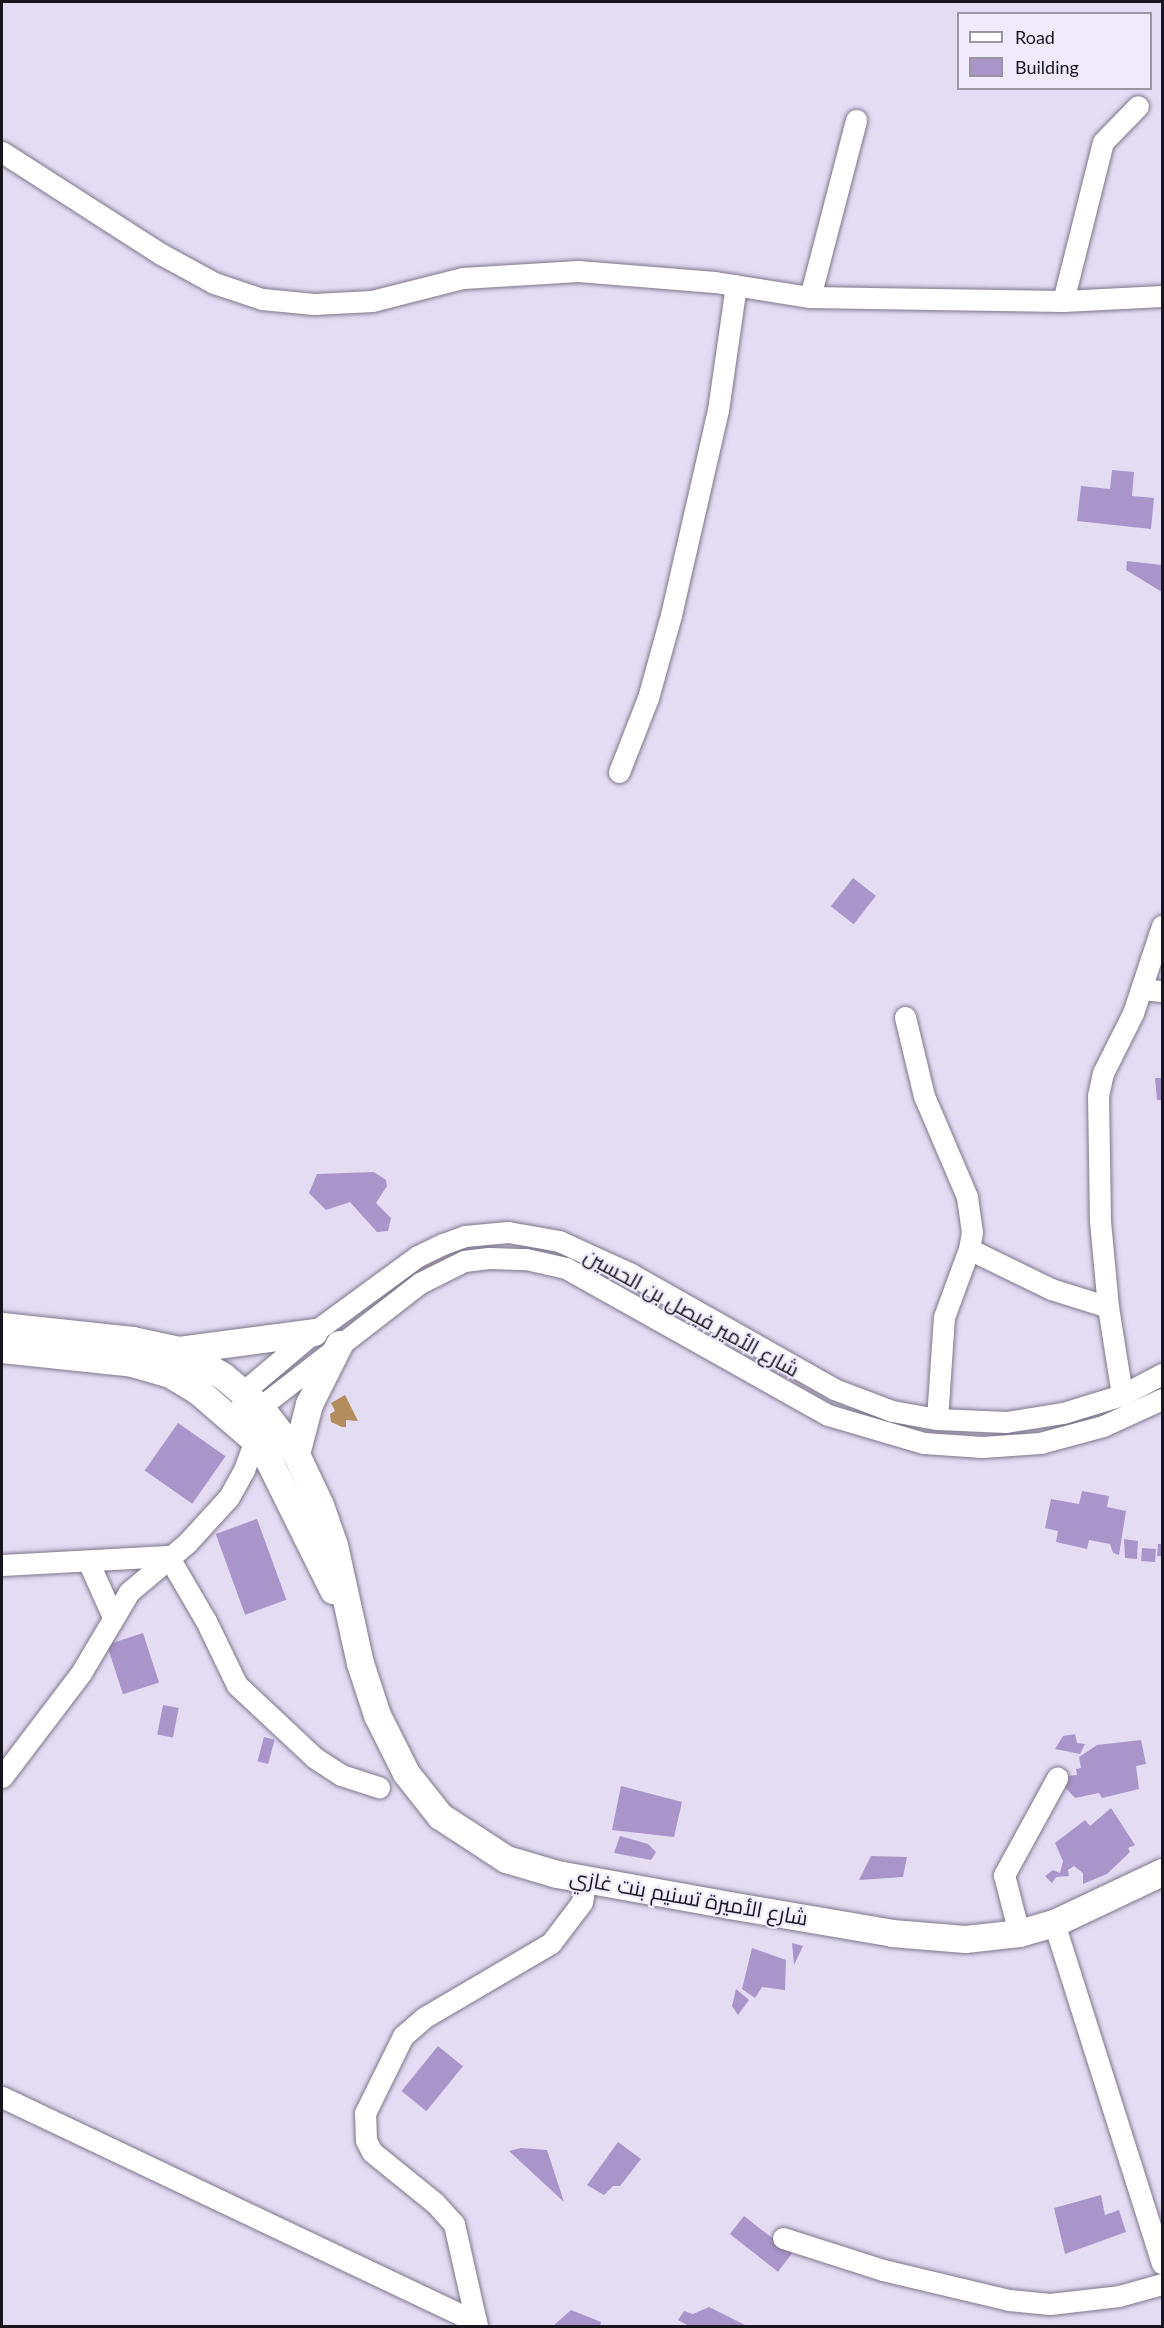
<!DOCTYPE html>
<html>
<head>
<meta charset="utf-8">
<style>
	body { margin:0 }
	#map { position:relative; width:1164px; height:2328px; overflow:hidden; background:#e4dcf3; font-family:Lato,Cairo,sans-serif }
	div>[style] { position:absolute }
	.water>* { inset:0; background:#b38c5c }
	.building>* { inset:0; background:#aa95cb; transform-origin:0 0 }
	.roads { filter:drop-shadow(0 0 2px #7e768b) drop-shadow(0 0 2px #7e768b) }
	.minor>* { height:21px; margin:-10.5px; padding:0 10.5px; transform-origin:10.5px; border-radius:10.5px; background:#fff }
	.major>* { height:27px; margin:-13.5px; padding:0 13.5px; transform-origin:13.5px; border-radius:13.5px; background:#fff }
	span { translate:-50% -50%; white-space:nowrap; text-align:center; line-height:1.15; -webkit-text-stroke:4.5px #f0eafd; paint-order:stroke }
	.street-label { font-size:21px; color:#17151d }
	.frame { position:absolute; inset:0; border:3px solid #17151d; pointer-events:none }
	.legend { position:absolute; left:957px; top:12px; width:195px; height:78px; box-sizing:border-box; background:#f0eafd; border:2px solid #9995a3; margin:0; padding:8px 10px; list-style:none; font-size:18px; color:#17151d }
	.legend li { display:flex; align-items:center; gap:12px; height:30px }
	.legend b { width:30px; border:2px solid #9995a3 }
</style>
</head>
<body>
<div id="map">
	<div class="water">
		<i style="clip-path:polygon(345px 1395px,358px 1421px,346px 1420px,346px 1427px,342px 1427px,331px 1422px,330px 1414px,335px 1411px,331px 1403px)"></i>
	</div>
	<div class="building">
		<i style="clip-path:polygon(1112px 470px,1134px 472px,1132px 496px,1154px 498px,1151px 529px,1077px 521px,1081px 486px,1110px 489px)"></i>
		<i style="clip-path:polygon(1127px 561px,1162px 565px,1162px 592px,1126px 570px)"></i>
		<i style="left:853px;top:878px;width:29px;height:36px;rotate:38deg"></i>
		<i style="clip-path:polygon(1155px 1078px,1162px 1078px,1162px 1100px,1157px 1100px)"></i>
		<i style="clip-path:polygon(374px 1172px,386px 1180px,387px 1186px,376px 1203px,391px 1218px,388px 1231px,377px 1232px,350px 1202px,326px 1210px,309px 1193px,317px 1174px)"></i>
		<i style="left:178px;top:1423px;width:58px;height:58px;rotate:35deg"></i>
		<i style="clip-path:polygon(1082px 1491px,1109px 1496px,1107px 1507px,1126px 1511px,1119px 1555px,1113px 1553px,1110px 1544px,1089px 1540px,1087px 1549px,1056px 1542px,1058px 1531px,1045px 1528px,1051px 1499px,1079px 1504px)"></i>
		<i style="left:257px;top:1519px;width:86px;height:44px;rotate:70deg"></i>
		<i style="clip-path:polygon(1124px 1539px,1138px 1541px,1137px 1559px,1125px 1558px)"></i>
		<i style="clip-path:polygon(1158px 1544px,1162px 1544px,1162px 1556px,1157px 1556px)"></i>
		<i style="left:1142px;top:1548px;width:14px;height:13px;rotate:4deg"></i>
		<i style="left:143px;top:1633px;width:52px;height:38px;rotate:72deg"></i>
		<i style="left:163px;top:1705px;width:16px;height:30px;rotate:11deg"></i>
		<i style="clip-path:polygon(1075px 1734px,1077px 1743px,1085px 1744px,1080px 1754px,1055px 1749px,1063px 1736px)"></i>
		<i style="left:264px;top:1737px;width:11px;height:25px;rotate:15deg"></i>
		<i style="clip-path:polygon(1141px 1740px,1146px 1764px,1136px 1766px,1139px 1789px,1102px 1798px,1099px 1793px,1075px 1798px,1061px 1783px,1066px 1776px,1077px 1775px,1076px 1769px,1081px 1768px,1079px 1757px,1097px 1745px)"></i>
		<i style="clip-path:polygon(621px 1786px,682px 1802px,674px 1837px,612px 1830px)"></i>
		<i style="clip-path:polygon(1111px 1808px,1135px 1845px,1128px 1848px,1130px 1852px,1107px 1874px,1083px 1884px,1083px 1873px,1074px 1866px,1068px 1870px,1069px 1876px,1056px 1877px,1052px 1883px,1045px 1876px,1053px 1870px,1060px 1873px,1063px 1861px,1055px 1843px,1085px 1820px,1090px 1826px)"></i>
		<i style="clip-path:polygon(620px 1836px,648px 1844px,656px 1852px,651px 1860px,614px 1853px)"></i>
		<i style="clip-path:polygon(871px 1856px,907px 1857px,903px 1877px,859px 1880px)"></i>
		<i style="clip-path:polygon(792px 1943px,803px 1946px,794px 1965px)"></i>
		<i style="clip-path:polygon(752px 1948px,786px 1960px,785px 1990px,762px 1987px,755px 1998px,742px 1989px)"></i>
		<i style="clip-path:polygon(736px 1989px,749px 2000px,738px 2015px,732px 2006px)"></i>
		<i style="left:438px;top:2046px;width:32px;height:58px;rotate:39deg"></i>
		<i style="clip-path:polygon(618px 2142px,641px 2159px,620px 2186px,613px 2186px,604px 2195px,587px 2185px)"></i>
		<i style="clip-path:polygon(521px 2148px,547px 2150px,564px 2202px,509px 2151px)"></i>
		<i style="clip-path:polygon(1101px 2195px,1105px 2215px,1119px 2210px,1126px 2232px,1065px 2254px,1054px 2208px)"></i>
		<i style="left:744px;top:2216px;width:61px;height:23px;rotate:38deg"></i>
		<i style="clip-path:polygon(709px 2307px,747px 2326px,689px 2326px,678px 2320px,684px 2311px,693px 2314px)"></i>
		<i style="clip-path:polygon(571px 2310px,601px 2322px,600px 2326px,553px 2326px)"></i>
	</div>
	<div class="roads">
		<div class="minor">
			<i style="left:2px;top:152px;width:189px;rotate:32.7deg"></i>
			<i style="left:161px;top:254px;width:60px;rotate:28.7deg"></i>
			<i style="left:214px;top:283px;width:51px;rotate:18.4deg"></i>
			<i style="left:262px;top:299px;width:52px;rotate:5.5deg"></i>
			<i style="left:314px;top:304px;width:58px;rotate:-3deg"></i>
			<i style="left:372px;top:301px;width:94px;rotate:-14.2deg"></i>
			<i style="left:463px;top:278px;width:115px;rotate:-3.5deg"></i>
			<i style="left:578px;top:271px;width:137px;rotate:4.6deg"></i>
			<i style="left:715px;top:282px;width:96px;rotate:9deg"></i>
			<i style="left:810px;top:297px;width:253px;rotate:0.9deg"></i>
			<i style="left:1063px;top:301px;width:99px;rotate:-2.9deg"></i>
			<i style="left:810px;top:297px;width:183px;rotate:-75.4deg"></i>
			<i style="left:1063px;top:301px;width:164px;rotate:-75.9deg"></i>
			<i style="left:1103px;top:142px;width:50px;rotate:-45.8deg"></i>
			<i style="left:619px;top:772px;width:79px;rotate:-68.6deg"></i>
			<i style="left:648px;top:698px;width:86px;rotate:-74.5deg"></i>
			<i style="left:671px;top:615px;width:210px;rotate:-77.1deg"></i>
			<i style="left:718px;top:410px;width:126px;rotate:-81.8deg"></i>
			<i style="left:1142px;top:989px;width:20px;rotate:6deg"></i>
			<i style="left:905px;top:1017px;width:81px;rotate:76.5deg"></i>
			<i style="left:924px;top:1096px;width:110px;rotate:66.9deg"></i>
			<i style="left:967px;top:1197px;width:35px;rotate:82deg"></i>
			<i style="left:972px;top:1232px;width:17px;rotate:100deg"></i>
			<i style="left:1122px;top:1395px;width:89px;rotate:-99deg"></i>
			<i style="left:1108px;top:1307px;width:86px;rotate:-95.3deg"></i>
			<i style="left:1100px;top:1221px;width:125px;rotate:-90.9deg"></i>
			<i style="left:1098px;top:1096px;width:24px;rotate:-78deg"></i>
			<i style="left:1103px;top:1073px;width:67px;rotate:-63.4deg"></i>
			<i style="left:1133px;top:1013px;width:92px;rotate:-71.6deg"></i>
			<i style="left:248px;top:1411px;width:13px;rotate:-18deg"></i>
			<i style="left:260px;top:1407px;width:202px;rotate:-37.8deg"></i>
			<i style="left:420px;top:1283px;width:49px;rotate:-26.6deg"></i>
			<i style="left:464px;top:1261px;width:25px;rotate:-7deg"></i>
			<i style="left:489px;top:1258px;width:37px;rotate:2deg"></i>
			<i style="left:526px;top:1259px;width:41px;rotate:12.7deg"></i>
			<i style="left:566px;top:1268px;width:300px;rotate:29.3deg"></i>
			<i style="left:828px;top:1415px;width:100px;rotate:16.3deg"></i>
			<i style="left:924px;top:1443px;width:58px;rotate:3.9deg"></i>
			<i style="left:982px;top:1447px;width:58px;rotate:-3.9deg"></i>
			<i style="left:1040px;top:1443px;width:65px;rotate:-15.1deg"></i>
			<i style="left:1103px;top:1426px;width:65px;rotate:-24.6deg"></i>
			<i style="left:937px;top:1419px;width:102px;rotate:-86.1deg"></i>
			<i style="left:944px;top:1317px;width:72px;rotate:-69.8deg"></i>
			<i style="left:969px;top:1249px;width:91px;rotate:26deg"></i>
			<i style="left:1051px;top:1289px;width:60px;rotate:17.5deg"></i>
			<i style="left:88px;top:1561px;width:61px;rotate:65.9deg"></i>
			<i style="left:2px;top:1565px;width:166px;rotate:-3.1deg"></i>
			<i style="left:168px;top:1556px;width:75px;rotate:59.7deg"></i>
			<i style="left:206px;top:1621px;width:71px;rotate:64.2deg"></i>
			<i style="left:237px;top:1685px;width:107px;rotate:43.1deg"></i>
			<i style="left:315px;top:1758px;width:31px;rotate:33deg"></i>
			<i style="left:341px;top:1775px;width:40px;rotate:18deg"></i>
			<i style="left:2px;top:1777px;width:131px;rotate:-52.8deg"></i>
			<i style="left:81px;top:1673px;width:94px;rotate:-59.3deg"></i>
			<i style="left:129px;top:1592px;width:76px;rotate:-40.2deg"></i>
			<i style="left:187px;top:1543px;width:62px;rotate:-47.6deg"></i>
			<i style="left:229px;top:1497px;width:31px;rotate:-61deg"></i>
			<i style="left:244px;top:1470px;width:32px;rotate:-70deg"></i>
			<i style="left:255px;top:1440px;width:24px;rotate:-125deg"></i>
			<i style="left:241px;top:1420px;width:28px;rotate:-86deg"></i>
			<i style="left:243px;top:1392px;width:93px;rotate:-40.2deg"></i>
			<i style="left:314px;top:1332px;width:129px;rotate:-36.2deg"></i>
			<i style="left:418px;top:1256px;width:28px;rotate:-26deg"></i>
			<i style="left:443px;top:1244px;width:23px;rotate:-20deg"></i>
			<i style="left:465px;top:1236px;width:43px;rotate:-5.3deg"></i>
			<i style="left:508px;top:1232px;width:52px;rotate:10deg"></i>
			<i style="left:559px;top:1241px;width:79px;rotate:24.6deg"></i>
			<i style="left:631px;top:1274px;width:233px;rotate:29.5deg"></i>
			<i style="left:834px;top:1389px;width:62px;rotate:20.8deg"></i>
			<i style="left:892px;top:1411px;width:46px;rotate:10.1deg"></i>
			<i style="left:937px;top:1419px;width:69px;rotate:2.5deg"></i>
			<i style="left:1006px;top:1422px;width:58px;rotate:-9deg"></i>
			<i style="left:1063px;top:1413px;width:62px;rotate:-17deg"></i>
			<i style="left:1122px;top:1395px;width:45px;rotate:-27.7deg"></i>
			<i style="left:1054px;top:1923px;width:357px;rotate:72.4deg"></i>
			<i style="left:1019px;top:1933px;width:60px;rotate:-104.5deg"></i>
			<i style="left:1004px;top:1875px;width:111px;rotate:-61.3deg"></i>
			<i style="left:2px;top:2097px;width:525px;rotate:25.39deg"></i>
			<i style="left:783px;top:2238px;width:105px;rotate:17.7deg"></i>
			<i style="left:883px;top:2270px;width:130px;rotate:13.4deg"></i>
			<i style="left:1009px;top:2300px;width:41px;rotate:5.6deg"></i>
			<i style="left:1050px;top:2304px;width:69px;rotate:-6.6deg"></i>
			<i style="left:1119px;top:2296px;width:45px;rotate:-15.6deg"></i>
			<i style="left:477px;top:2326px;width:105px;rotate:-102.7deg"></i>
			<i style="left:454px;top:2224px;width:28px;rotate:-132deg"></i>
			<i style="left:435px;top:2203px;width:81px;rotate:-141deg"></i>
			<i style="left:372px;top:2152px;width:13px;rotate:-117deg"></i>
			<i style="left:366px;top:2140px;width:27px;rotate:-92deg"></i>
			<i style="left:365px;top:2113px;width:86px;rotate:-63.7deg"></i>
			<i style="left:403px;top:2036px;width:29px;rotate:-41deg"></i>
			<i style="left:425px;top:2017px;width:146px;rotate:-30.4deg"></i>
			<i style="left:551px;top:1943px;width:51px;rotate:-52.9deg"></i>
			<i style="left:582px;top:1902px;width:24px;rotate:-81deg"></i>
		</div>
		<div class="major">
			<i style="left:2px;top:1326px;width:131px;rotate:6.1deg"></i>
			<i style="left:132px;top:1340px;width:48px;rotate:12deg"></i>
			<i style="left:179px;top:1350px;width:51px;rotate:30.6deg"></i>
			<i style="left:223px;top:1376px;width:48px;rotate:40deg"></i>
			<i style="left:260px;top:1407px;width:59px;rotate:52.5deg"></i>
			<i style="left:296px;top:1454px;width:56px;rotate:64.8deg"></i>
			<i style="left:320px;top:1505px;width:42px;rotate:70.7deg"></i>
			<i style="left:334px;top:1545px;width:121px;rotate:77.6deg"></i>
			<i style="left:360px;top:1663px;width:55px;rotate:71.9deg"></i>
			<i style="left:377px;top:1715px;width:65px;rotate:63.4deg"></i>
			<i style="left:406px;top:1773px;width:55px;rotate:51.7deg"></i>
			<i style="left:440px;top:1816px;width:79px;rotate:33.1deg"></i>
			<i style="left:506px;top:1859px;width:53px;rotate:16.4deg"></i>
			<i style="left:557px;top:1874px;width:175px;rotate:10.2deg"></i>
			<i style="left:729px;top:1905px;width:165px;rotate:9.7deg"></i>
			<i style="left:892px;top:1933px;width:73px;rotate:4.7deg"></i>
			<i style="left:965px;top:1939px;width:54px;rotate:-6.3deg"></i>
			<i style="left:1019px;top:1933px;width:36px;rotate:-16deg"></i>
			<i style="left:1054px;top:1923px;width:119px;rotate:-25.3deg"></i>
			<i style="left:2px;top:1349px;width:131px;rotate:6.1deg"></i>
			<i style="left:132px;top:1363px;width:37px;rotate:16deg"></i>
			<i style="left:168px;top:1373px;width:35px;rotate:31deg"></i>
			<i style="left:198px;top:1391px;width:75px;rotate:40.7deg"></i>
			<i style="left:255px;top:1440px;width:19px;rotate:54deg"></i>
			<i style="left:266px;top:1455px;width:151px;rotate:63.6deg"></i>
			<i style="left:179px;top:1350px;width:136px;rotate:-7.6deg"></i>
			<i style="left:296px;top:1454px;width:52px;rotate:-75.4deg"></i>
			<i style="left:309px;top:1404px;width:67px;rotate:-63.4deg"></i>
		</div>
	</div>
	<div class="street-label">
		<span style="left:692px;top:1312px;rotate:29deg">شارع الأمير فيصل بن الحسين</span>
		<span style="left:689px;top:1897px;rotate:10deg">شارع الأميرة تسنيم بنت غازي</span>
	</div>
	<div class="frame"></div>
	<ul class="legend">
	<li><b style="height:8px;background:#fff"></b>Road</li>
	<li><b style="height:16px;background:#aa95cb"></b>Building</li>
	</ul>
</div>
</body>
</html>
